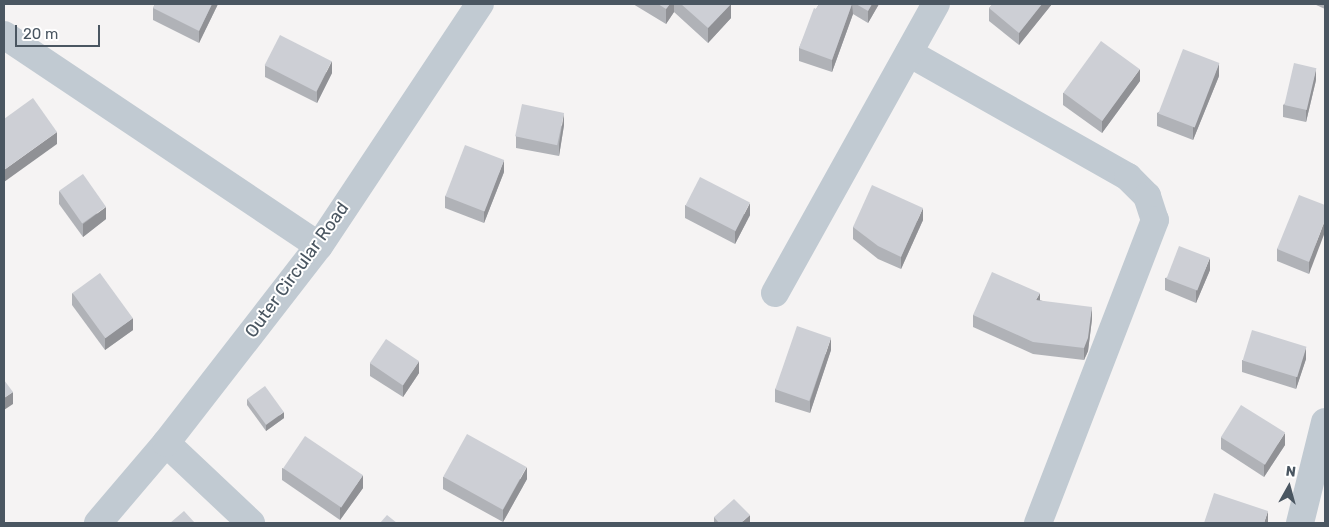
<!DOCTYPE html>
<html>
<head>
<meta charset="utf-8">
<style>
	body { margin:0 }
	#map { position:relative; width:1329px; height:527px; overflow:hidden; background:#f5f3f3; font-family:Rubik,sans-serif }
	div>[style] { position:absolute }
	.minor>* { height:28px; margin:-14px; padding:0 14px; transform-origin:14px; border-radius:14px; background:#c1cad2 }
	.wall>* { inset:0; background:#b0b2b7 }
	.shaded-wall>* { inset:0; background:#909195 }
	.building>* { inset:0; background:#cdcfd5; transform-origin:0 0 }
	span { translate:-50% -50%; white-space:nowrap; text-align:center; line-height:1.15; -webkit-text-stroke:4px #fff; paint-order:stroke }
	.street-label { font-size:18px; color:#4a5661 }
	.frame { position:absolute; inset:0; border:5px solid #4a5661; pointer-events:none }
	.north { position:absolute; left:1264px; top:462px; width:50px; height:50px; -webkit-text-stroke:4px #fff; paint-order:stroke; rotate:7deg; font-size:14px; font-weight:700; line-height:20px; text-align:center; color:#4a5661 }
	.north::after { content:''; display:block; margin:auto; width:18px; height:22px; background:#4a5661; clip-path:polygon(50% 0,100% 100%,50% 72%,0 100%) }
	.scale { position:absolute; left:15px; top:25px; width:85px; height:22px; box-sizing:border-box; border:2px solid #4a5661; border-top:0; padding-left:6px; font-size:15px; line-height:18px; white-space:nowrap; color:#4a5661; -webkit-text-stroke:4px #fff; paint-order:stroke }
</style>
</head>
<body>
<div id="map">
	<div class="minor">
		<i style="left:4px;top:35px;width:379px;rotate:33.8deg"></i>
		<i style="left:909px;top:53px;width:252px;rotate:29.5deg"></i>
		<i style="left:1128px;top:177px;width:27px;rotate:45deg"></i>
		<i style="left:1147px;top:196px;width:25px;rotate:72deg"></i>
		<i style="left:1155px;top:220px;width:325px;rotate:111.1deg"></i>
		<i style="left:775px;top:293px;width:331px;rotate:-60.9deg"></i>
		<i style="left:166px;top:443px;width:117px;rotate:43.3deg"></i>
		<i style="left:98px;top:523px;width:105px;rotate:-49.6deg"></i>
		<i style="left:166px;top:443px;width:249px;rotate:-52.2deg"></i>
		<i style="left:319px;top:246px;width:291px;rotate:-56.4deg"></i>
		<i style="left:1300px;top:523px;width:104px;rotate:-76.1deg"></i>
	</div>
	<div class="wall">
		<i style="clip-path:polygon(155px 4px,218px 4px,199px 43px,153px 20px,153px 8px)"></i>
		<i style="clip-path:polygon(633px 4px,731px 4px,731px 18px,708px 43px,674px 12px,666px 24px)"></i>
		<i style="clip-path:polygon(819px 4px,879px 4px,868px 23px,853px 14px,832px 72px,799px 61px,799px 48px,816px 9px)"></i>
		<i style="clip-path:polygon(993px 4px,1052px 4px,1019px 45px,989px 21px,989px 8px)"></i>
		<i style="clip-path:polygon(1314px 4px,1325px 4px,1325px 9px)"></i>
		<i style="clip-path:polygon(265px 65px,332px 73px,317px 103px,265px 77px)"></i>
		<i style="clip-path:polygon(1219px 76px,1193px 140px,1157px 126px,1157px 113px)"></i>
		<i style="clip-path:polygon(1316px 80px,1306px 122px,1283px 117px,1283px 105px)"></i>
		<i style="clip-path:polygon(1140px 81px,1102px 133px,1063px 105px,1063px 93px)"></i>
		<i style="clip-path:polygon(564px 125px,559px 156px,516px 148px,516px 136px)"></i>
		<i style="clip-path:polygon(504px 172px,484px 223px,445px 208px,445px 196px)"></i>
		<i style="clip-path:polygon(59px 191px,106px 219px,83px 237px,59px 204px)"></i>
		<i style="clip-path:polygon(685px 205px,750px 215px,735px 244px,685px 218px)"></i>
		<i style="clip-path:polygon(1325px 205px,1309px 274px,1277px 261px,1277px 249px)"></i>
		<i style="clip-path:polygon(923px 220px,901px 269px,878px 259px,853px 239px,853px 227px)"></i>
		<i style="clip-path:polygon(1210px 270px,1196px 303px,1165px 290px,1165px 278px)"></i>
		<i style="clip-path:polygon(72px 293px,133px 330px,105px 350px,72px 305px)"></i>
		<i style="clip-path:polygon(1040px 300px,1092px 319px,1088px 351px,1084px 360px,1033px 354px,973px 327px,973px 315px)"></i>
		<i style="clip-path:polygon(831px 350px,810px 413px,775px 402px,775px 389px)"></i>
		<i style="clip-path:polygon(1306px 359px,1296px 389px,1242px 372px,1242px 360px)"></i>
		<i style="clip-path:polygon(370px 363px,419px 373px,403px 397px,370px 376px)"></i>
		<i style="clip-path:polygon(247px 399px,284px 418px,266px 431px,247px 405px)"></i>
		<i style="clip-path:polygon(1221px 437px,1285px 445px,1264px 477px,1221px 449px)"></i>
		<i style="clip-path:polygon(282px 468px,363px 488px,340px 520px,282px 480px)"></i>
		<i style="clip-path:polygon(443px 477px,527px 479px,503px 522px,443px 489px)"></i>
		<i style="clip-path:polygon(714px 517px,750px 522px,748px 523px,714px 523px)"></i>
	</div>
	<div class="shaded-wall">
		<i style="clip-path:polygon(212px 4px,218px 4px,199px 43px,199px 31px)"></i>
		<i style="clip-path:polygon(670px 4px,674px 4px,674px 12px,666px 24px,666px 9px)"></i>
		<i style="clip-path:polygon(731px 4px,731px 18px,708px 43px,708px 28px)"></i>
		<i style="clip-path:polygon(852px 4px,853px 14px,832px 72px,832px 60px)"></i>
		<i style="clip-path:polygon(872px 4px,879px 4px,868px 23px,868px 11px)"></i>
		<i style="clip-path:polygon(1042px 4px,1052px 4px,1019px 45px,1019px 33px)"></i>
		<i style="clip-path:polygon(332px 61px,332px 73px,317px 103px,317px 91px)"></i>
		<i style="clip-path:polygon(1219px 63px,1219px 76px,1193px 140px,1193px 128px)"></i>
		<i style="clip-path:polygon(1316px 68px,1316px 80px,1306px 122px,1306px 110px)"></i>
		<i style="clip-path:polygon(1140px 69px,1140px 81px,1102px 133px,1102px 121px)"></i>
		<i style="clip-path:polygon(564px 113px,564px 125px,559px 156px,559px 144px)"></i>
		<i style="clip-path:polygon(57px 132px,57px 144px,4px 182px,4px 170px)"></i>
		<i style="clip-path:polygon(504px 160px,504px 172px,484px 223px,484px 211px)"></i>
		<i style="clip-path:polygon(750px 203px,750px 215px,735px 244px,735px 232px)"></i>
		<i style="clip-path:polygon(106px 207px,106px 219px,83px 237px,83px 224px)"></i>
		<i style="clip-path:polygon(923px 208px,923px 220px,901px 269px,901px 257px)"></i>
		<i style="clip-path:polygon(1325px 220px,1325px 232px,1309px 274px,1309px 262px)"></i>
		<i style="clip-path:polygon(1210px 258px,1210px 270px,1196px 303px,1196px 291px)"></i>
		<i style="clip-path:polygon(1040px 293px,1040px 305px,1036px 300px)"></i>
		<i style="clip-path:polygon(1092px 307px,1092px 319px,1088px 351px,1084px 360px,1084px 348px)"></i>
		<i style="clip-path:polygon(133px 318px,133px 330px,105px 350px,105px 338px)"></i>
		<i style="clip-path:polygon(831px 338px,831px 350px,810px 413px,810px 401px)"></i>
		<i style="clip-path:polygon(1306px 347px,1306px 359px,1296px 389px,1296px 377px)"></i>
		<i style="clip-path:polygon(419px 361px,419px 373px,403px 397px,403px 385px)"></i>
		<i style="clip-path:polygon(13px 392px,13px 404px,4px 410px,4px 398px)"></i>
		<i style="clip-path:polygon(284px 412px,284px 418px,266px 431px,266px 425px)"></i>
		<i style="clip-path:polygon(1285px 433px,1285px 445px,1264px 477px,1264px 465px)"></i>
		<i style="clip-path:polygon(527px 467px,527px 479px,503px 522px,503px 510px)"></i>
		<i style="clip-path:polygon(363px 475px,363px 488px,340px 520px,340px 508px)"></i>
		<i style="clip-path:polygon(1268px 511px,1268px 523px,1264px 523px)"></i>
		<i style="clip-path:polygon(750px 515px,750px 522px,748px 523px,741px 523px)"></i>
	</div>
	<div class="building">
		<i style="clip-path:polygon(155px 4px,212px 4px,199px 31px,153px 8px)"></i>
		<i style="clip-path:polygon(658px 4px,670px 4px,666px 9px)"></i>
		<i style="clip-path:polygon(681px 4px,731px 4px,708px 28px)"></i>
		<i style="clip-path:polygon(819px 4px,852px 4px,832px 60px,799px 48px,814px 8px,816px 9px)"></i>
		<i style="clip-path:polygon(856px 4px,872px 4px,868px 11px)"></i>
		<i style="clip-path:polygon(993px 4px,1042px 4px,1019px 33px,989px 8px)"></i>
		<i style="left:280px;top:35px;width:58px;height:34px;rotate:27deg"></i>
		<i style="left:1101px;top:41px;width:48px;height:64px;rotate:36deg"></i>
		<i style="left:1183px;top:49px;width:39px;height:69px;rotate:21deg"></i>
		<i style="left:1294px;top:63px;width:23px;height:43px;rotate:13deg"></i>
		<i style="clip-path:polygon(33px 98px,57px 132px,4px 170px,4px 119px)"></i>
		<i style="left:522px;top:104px;width:43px;height:33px;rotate:12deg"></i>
		<i style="left:465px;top:145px;width:42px;height:55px;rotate:21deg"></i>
		<i style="left:83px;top:174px;width:40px;height:29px;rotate:55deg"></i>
		<i style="left:700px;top:177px;width:56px;height:32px;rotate:27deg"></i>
		<i style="clip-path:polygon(872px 185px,923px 208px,901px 257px,878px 246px,853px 227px)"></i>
		<i style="clip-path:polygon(1299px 195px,1325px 205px,1325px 220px,1309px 262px,1277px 249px)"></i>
		<i style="left:1179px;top:246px;width:33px;height:35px;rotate:21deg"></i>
		<i style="clip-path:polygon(992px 272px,1040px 293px,1036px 300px,1092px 307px,1088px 338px,1084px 348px,1033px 342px,973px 315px)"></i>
		<i style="left:100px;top:273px;width:56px;height:34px;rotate:54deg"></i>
		<i style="left:797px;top:326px;width:36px;height:67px;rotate:19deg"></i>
		<i style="left:1252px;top:330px;width:57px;height:32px;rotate:17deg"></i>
		<i style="left:386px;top:339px;width:40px;height:29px;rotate:34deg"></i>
		<i style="clip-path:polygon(4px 380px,13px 392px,4px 398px)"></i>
		<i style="left:265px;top:386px;width:32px;height:22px;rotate:54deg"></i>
		<i style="left:1241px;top:405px;width:52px;height:38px;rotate:32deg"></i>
		<i style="left:467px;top:434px;width:68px;height:49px;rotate:29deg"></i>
		<i style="left:305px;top:436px;width:70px;height:39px;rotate:34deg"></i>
		<i style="clip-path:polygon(1214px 493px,1268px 511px,1264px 523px,1204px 523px)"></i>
		<i style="clip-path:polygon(734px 499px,750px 515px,741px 523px,719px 523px,714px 517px)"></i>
		<i style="clip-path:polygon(184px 511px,195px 523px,170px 523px)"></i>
		<i style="clip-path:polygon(387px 515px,397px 523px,380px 523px)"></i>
	</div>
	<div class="street-label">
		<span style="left:297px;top:270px;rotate:-54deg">Outer Circular Road</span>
	</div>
	<div class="frame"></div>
	<div class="north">N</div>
	<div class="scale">20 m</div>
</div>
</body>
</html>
